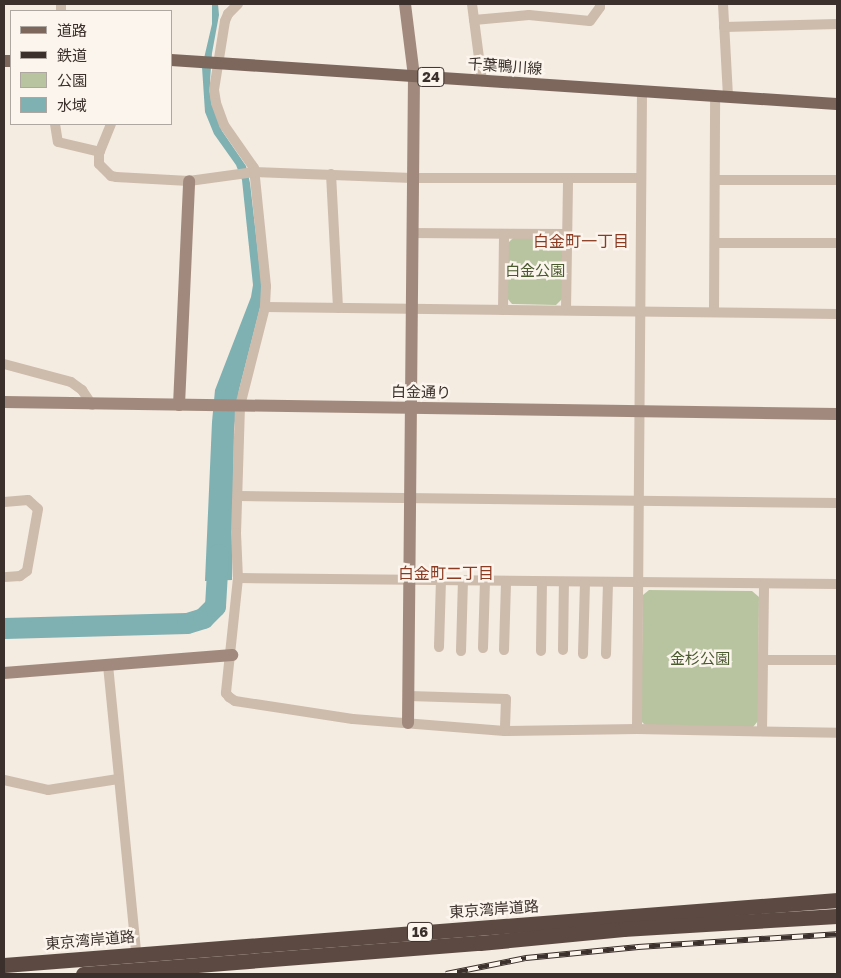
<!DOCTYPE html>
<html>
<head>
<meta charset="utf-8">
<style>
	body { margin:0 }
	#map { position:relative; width:841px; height:978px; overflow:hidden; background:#f4ebe1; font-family:"Golos Text","Noto Sans JP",sans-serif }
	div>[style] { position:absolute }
	.green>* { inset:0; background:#b8c4a0 }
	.water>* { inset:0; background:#7fb0b2 }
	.river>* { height:21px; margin:-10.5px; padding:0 10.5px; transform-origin:10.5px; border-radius:10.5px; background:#7fb0b2 }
	.street>* { height:10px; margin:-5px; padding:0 5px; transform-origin:5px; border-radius:5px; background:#cdbbac }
	.secondary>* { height:12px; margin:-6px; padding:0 6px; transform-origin:6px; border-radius:6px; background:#a18a7d }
	.primary>* { height:12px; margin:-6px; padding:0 6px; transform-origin:6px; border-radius:6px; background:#7d675c }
	.highway>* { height:15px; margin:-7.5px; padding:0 7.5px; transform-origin:7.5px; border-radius:7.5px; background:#5c4a42 }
	.rail>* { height:5.5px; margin-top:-2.75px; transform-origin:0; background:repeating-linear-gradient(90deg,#fbf5ee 0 11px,#3b302b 0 22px); box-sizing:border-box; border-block:1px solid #3b302b }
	span { translate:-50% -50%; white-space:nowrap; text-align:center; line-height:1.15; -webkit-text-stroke:5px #fbf5ee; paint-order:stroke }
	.shield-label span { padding:1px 4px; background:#fbf5ee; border:1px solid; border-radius:4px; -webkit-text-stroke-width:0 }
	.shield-label { font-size:14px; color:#3b302b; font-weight:700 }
	.street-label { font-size:15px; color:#3b302b }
	.park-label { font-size:15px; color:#4a5a2e }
	.neighbourhood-label { font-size:16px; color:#8c3b22 }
	.frame { position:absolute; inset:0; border:5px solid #3b302b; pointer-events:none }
	.legend { position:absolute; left:10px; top:10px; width:162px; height:115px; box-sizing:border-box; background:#fbf5ee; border:1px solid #aea6a0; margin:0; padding:6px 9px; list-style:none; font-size:15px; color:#3b302b }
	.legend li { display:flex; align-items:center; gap:10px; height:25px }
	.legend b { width:25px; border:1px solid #aea6a0 }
</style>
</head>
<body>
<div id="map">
	<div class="green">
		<i style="clip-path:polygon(513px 238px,556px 238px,562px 243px,562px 299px,556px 305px,512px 304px,507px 298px,508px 243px)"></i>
		<i style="clip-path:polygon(649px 590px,752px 591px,759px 597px,758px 721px,753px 727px,647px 727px,641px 721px,643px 595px)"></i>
	</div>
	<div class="water">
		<i style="clip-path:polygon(212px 4px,218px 4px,219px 15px,212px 53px,210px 81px,211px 102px,222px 131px,246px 166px,250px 183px,263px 296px,239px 390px,234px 429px,232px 580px,205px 581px,212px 422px,215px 390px,251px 297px,253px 285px,242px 180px,236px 165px,214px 134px,205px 112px,202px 67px,212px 24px)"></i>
	</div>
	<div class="river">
		<i style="left:4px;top:628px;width:183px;rotate:-1.6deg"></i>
		<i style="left:187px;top:623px;width:17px;rotate:-17deg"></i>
		<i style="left:203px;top:618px;width:17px;rotate:-45deg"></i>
		<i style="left:215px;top:606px;width:52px;rotate:-86.7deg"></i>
	</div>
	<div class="street">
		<i style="left:61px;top:4px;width:7px;rotate:90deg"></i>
		<i style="left:238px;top:4px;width:14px;rotate:135deg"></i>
		<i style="left:228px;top:14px;width:8px;rotate:113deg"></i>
		<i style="left:225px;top:21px;width:70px;rotate:99.1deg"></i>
		<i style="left:214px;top:90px;width:13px;rotate:81deg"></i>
		<i style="left:216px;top:103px;width:23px;rotate:70deg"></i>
		<i style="left:224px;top:125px;width:52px;rotate:55.1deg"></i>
		<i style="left:254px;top:168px;width:119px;rotate:84.2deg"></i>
		<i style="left:266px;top:286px;width:21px;rotate:93deg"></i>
		<i style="left:265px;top:307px;width:102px;rotate:104.2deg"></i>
		<i style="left:240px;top:406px;width:127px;rotate:91.8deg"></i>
		<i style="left:236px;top:533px;width:45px;rotate:87.5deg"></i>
		<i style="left:238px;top:578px;width:116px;rotate:96deg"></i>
		<i style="left:226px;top:693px;width:5px;rotate:53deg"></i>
		<i style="left:229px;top:697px;width:7px;rotate:34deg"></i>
		<i style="left:235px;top:701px;width:119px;rotate:8.7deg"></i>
		<i style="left:353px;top:719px;width:152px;rotate:4.5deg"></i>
		<i style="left:505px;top:731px;width:132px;rotate:-0.9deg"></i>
		<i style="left:637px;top:729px;width:200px;rotate:1.1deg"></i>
		<i style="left:472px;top:4px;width:78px;rotate:82.6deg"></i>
		<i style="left:723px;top:4px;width:92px;rotate:86.9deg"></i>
		<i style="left:474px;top:20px;width:55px;rotate:-5.2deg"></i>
		<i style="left:529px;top:15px;width:61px;rotate:5.6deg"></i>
		<i style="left:590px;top:21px;width:17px;rotate:-54deg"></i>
		<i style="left:600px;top:7px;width:3px;rotate:-90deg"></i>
		<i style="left:724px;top:27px;width:113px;rotate:-1.5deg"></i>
		<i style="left:55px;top:124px;width:18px;rotate:81deg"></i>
		<i style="left:58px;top:142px;width:43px;rotate:13.4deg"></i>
		<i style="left:111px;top:124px;width:31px;rotate:112deg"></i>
		<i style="left:99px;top:153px;width:11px;rotate:90deg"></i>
		<i style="left:99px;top:164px;width:17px;rotate:45deg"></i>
		<i style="left:111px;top:176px;width:5px;rotate:11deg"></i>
		<i style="left:116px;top:177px;width:73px;rotate:3.1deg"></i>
		<i style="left:189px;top:181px;width:66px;rotate:-7.9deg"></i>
		<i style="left:254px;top:172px;width:158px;rotate:2.2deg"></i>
		<i style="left:412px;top:178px;width:229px"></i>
		<i style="left:331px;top:174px;width:134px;rotate:87deg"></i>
		<i style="left:716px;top:180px;width:121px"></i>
		<i style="left:412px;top:233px;width:154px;rotate:0.4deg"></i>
		<i style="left:716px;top:243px;width:121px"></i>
		<i style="left:265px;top:307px;width:572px;rotate:0.7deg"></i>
		<i style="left:503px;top:310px;width:76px;rotate:-89.2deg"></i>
		<i style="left:566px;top:310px;width:130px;rotate:-89.1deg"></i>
		<i style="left:714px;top:312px;width:216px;rotate:-89.7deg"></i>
		<i style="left:4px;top:364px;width:69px;rotate:15deg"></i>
		<i style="left:71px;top:382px;width:14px;rotate:36deg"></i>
		<i style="left:82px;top:390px;width:18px;rotate:56deg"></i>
		<i style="left:238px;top:496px;width:599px;rotate:0.67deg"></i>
		<i style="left:4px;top:502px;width:24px;rotate:-5deg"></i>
		<i style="left:28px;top:500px;width:13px;rotate:42deg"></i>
		<i style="left:38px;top:509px;width:63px;rotate:100.1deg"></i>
		<i style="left:27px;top:571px;width:9px;rotate:144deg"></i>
		<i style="left:20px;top:576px;width:16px;rotate:176deg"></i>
		<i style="left:238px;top:578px;width:599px;rotate:0.57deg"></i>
		<i style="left:439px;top:647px;width:66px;rotate:-88.3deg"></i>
		<i style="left:483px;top:648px;width:67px;rotate:-88.3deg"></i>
		<i style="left:504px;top:650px;width:69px;rotate:-88.3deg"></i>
		<i style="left:563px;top:650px;width:68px;rotate:-89.2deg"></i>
		<i style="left:461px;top:651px;width:70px;rotate:-88.4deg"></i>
		<i style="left:541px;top:651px;width:69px;rotate:-89.2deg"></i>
		<i style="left:583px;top:654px;width:72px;rotate:-88.4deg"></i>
		<i style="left:606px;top:654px;width:72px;rotate:-88.4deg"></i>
		<i style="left:763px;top:660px;width:74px"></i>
		<i style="left:108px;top:665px;width:289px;rotate:84.4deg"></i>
		<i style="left:409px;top:696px;width:97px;rotate:1.8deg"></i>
		<i style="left:506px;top:699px;width:32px;rotate:92deg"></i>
		<i style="left:637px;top:729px;width:638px;rotate:-89.55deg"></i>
		<i style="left:762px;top:731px;width:147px;rotate:-89.2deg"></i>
		<i style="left:4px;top:780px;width:45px;rotate:12.8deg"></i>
		<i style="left:48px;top:790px;width:71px;rotate:-8.9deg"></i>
	</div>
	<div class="secondary">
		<i style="left:405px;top:4px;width:73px;rotate:82.9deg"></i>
		<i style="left:414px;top:76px;width:647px;rotate:90.53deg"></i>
		<i style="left:4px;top:402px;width:833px;rotate:0.83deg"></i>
		<i style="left:179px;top:405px;width:224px;rotate:-87.4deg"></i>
		<i style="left:4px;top:673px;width:229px;rotate:-4.5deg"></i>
	</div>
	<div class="primary">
		<i style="left:171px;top:60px;width:667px;rotate:3.78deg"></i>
		<i style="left:4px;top:61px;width:7px"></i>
	</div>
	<div class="highway">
		<i style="left:4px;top:965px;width:836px;rotate:-4.46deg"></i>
		<i style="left:83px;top:974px;width:398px;rotate:-4.5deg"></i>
		<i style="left:480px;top:943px;width:144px;rotate:-5.6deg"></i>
		<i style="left:623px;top:929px;width:214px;rotate:-3.5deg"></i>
	</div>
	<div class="rail">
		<i style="left:446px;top:974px;width:82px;rotate:-11.3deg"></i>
		<i style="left:526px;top:958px;width:113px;rotate:-5.6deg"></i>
		<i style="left:638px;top:947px;width:199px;rotate:-3.7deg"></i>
	</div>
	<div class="shield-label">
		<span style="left:431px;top:77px">24</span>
		<span style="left:420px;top:932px">16</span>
	</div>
	<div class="street-label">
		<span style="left:505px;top:66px;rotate:4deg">千葉鴨川線</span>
		<span style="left:421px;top:392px;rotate:1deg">白金通り</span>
		<span style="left:494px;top:909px;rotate:-4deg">東京湾岸道路</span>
		<span style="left:90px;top:940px;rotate:-5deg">東京湾岸道路</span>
	</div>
	<div class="park-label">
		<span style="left:535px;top:271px">白金公園</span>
		<span style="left:700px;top:659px">金杉公園</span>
	</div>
	<div class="neighbourhood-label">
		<span style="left:581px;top:241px">白金町一丁目</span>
		<span style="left:446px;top:573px">白金町二丁目</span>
	</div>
	<div class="frame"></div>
	<ul class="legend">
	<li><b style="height:6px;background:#7d675c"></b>道路</li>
	<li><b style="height:6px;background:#3b302b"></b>鉄道</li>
	<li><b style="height:14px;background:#b8c4a0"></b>公園</li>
	<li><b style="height:14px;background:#7fb0b2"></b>水域</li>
	</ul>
</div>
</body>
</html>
